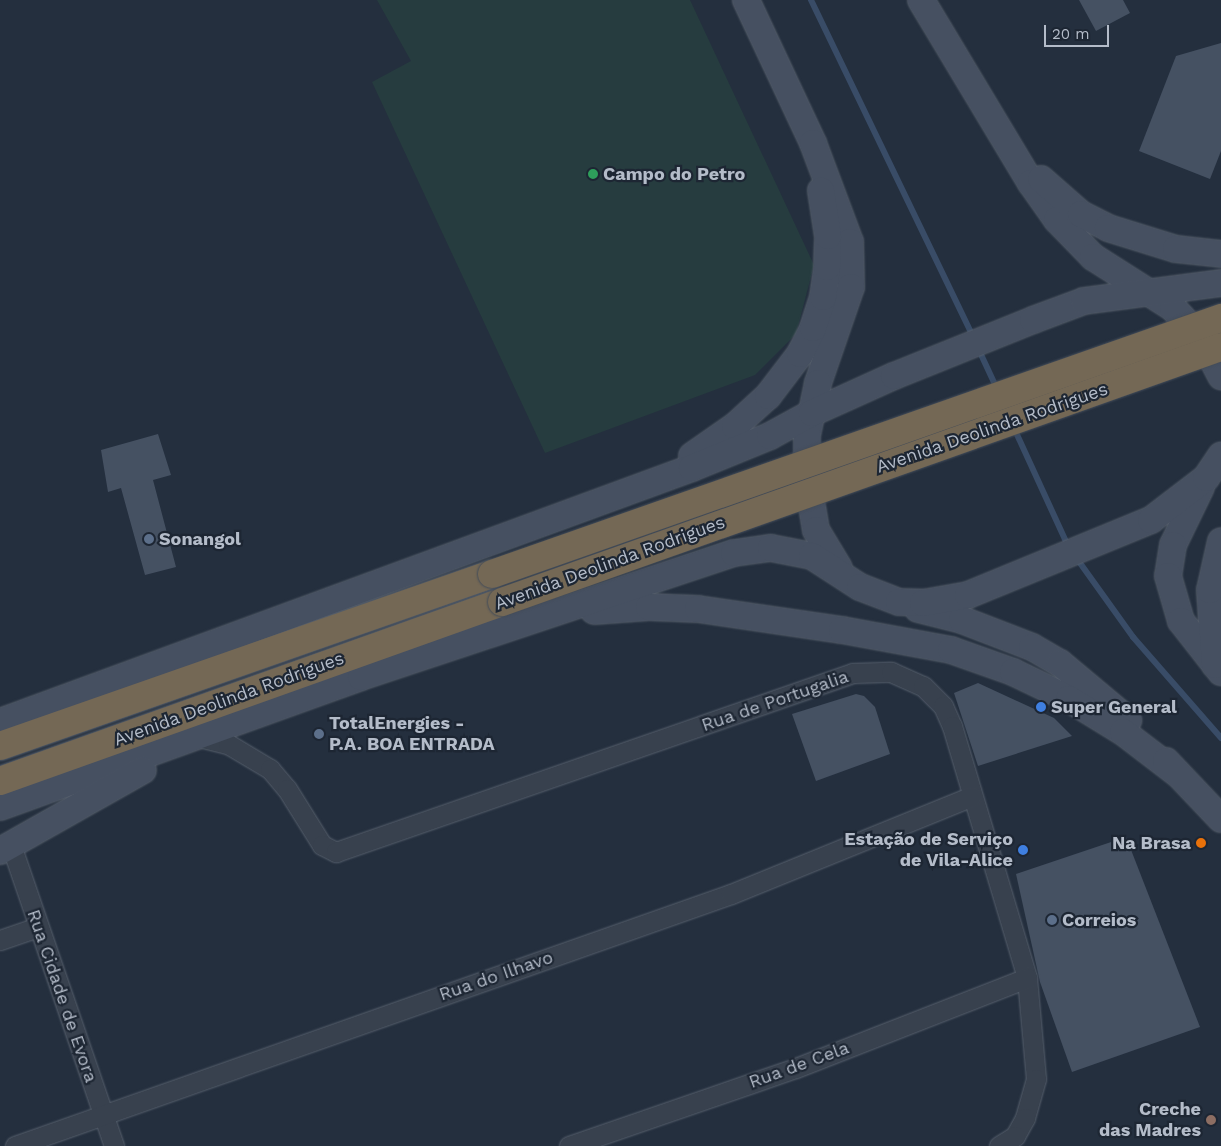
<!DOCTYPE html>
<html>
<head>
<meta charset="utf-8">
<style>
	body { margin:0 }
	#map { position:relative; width:1221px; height:1146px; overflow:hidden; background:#242f3e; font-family:"Work Sans",sans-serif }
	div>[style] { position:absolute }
	.green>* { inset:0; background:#263c3f }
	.stream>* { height:6px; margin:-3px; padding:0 3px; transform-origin:3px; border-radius:3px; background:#394c67 }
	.building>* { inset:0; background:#455162 }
	.roads { filter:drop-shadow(0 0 1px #565f6c) drop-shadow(0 0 1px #565f6c) }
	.street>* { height:19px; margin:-9.5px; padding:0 9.5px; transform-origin:9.5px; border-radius:9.5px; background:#38414e }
	.secondary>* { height:26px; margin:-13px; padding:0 13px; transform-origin:13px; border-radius:13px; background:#465061 }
	.highway>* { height:28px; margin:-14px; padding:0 14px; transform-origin:14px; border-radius:14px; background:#746855 }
	.bridges { filter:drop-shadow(0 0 1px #434c59) drop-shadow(0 0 1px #434c59) }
	.highway-bridge>* { height:28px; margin:-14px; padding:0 14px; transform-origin:14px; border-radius:14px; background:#746855 }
	.dots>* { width:14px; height:14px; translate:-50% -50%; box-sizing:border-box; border:2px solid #1d2633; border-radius:50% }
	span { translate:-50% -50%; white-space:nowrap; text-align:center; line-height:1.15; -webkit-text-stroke:4.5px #1d2633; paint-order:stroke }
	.poi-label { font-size:18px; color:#b4bcc9; font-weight:700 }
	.left { translate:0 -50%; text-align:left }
	.right { translate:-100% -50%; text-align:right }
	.street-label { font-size:18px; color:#b4bcc9 }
	.scale { position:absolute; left:1044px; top:25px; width:65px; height:22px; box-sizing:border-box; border:2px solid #b4bcc9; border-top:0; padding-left:6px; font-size:15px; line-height:18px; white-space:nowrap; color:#b4bcc9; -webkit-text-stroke:4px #1d2633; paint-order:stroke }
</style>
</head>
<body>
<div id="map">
	<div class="green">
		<i style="clip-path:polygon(377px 0,690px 0,814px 265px,796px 334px,755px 375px,545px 453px,372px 82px,411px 61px)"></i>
	</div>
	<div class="stream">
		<i style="left:811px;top:0;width:376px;rotate:64.3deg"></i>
		<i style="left:978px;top:348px;width:45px;rotate:65.1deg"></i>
		<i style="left:1014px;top:428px;width:132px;rotate:65.4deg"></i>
		<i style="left:1075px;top:556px;width:100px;rotate:54.4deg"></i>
		<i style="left:1133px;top:637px;width:134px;rotate:48.9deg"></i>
	</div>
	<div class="building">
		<i style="clip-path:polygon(1079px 0,1123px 0,1130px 13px,1096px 31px)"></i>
		<i style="clip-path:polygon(1221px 43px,1221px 151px,1210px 179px,1139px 151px,1176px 56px)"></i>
		<i style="clip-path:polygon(158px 434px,171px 475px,153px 480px,176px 567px,145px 575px,121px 488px,108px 492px,101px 450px)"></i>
		<i style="clip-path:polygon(978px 683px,1054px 718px,1072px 736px,978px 766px,954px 693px)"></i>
		<i style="clip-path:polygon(856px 694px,864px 696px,875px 707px,890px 754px,816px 781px,792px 714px)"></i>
		<i style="clip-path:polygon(1126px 837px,1200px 1027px,1072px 1072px,1040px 982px,1016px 874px)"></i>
	</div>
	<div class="roads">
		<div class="street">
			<i style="left:199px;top:737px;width:30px;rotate:14deg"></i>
			<i style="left:228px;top:744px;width:49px;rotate:30.8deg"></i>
			<i style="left:270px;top:769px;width:26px;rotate:50deg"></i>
			<i style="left:287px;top:789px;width:66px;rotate:58deg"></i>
			<i style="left:322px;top:845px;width:16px;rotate:27deg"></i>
			<i style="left:336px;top:852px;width:547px;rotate:-19.1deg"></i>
			<i style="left:853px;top:673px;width:38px;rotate:-2deg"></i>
			<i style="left:891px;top:672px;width:35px;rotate:24deg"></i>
			<i style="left:923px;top:686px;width:28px;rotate:45deg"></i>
			<i style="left:943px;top:706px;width:22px;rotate:66deg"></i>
			<i style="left:952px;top:726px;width:263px;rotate:73.4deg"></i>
			<i style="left:1027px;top:978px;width:101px;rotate:84.9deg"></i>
			<i style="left:1036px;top:1079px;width:41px;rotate:105.8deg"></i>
			<i style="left:1025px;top:1118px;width:21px;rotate:119deg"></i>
			<i style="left:1015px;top:1136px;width:19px;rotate:148deg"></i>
			<i style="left:11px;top:845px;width:318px;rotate:71.1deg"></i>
			<i style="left:0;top:940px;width:40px;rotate:-18.9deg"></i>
			<i style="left:15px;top:1146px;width:759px;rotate:-19.39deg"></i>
			<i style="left:731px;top:894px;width:260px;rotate:-22.1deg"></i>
			<i style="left:569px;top:1146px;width:240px;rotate:-19deg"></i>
			<i style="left:796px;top:1068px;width:248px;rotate:-21.3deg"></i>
		</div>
		<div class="secondary">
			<i style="left:746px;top:0;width:158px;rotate:64.9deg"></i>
			<i style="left:813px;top:143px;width:106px;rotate:69.5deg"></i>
			<i style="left:850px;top:242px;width:45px;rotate:88.7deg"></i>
			<i style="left:851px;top:287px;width:102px;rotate:109deg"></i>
			<i style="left:818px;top:383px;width:53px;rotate:101.9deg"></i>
			<i style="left:807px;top:435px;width:42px;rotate:90deg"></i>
			<i style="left:807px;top:477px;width:54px;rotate:80.4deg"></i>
			<i style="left:816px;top:530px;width:44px;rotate:58.8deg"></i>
			<i style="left:921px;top:0;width:214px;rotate:59deg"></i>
			<i style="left:1031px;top:183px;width:45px;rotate:54.9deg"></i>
			<i style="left:1057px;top:220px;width:52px;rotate:45.8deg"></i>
			<i style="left:1093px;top:257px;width:95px;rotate:32.5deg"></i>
			<i style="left:1173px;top:308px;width:42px;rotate:46.9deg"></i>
			<i style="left:1202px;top:339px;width:42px;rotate:62.8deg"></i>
			<i style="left:1041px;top:179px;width:53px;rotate:41.2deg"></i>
			<i style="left:1081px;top:214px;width:30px;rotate:27deg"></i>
			<i style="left:1108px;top:228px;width:71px;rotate:17.2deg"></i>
			<i style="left:1176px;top:249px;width:45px;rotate:6.3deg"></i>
			<i style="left:692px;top:456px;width:52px;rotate:-34.9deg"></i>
			<i style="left:735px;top:426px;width:45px;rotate:-42.3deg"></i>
			<i style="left:768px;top:396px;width:53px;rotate:-52.7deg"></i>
			<i style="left:800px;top:354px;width:29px;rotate:-63deg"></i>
			<i style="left:813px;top:328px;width:33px;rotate:-72deg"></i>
			<i style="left:823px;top:297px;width:30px;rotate:-82deg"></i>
			<i style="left:827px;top:267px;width:31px;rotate:-88deg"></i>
			<i style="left:828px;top:236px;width:46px;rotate:-98.8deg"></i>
			<i style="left:1201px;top:487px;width:64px;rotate:115.8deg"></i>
			<i style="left:1173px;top:545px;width:31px;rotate:99deg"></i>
			<i style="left:1168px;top:576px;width:47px;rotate:73.9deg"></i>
			<i style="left:1181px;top:621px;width:65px;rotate:51.9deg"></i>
			<i style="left:918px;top:609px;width:45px;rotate:14deg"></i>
			<i style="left:962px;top:620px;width:75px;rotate:21.1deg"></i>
			<i style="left:1032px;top:647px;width:32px;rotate:30deg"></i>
			<i style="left:1060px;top:663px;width:89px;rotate:40deg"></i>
			<i style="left:594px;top:611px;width:55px;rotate:-4.2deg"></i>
			<i style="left:649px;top:607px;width:49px;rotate:2.3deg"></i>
			<i style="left:698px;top:609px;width:146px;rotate:8.3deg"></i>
			<i style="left:842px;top:630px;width:111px;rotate:10.4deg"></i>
			<i style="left:951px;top:650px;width:66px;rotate:19.5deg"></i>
			<i style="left:1013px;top:672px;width:62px;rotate:25.7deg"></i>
			<i style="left:1069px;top:699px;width:63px;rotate:31.4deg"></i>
			<i style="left:1123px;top:732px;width:69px;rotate:37.4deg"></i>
			<i style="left:1215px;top:665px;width:75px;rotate:-93.8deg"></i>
			<i style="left:1210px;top:590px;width:50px;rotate:-77.3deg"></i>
			<i style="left:0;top:722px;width:737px;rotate:-20.16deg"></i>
			<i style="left:692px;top:468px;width:84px;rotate:-22.3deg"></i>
			<i style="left:770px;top:436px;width:48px;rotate:-28.7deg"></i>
			<i style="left:812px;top:413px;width:90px;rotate:-24.3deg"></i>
			<i style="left:894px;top:376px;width:150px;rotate:-21.9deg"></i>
			<i style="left:1033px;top:320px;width:54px;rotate:-20.4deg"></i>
			<i style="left:1084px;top:301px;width:138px;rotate:-7.5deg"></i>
			<i style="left:1166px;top:761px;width:80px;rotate:46.5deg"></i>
			<i style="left:0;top:807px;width:384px;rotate:-19.8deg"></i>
			<i style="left:361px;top:677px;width:393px;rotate:-18.4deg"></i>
			<i style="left:734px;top:553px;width:37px;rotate:-8deg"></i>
			<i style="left:771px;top:548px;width:42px;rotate:11deg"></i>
			<i style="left:812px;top:556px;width:57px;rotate:32.9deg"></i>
			<i style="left:860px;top:587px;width:42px;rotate:21deg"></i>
			<i style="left:899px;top:602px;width:24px;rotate:2deg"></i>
			<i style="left:923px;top:603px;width:46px;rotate:-10.1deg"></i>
			<i style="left:968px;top:595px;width:198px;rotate:-22.3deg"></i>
			<i style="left:1151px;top:520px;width:69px;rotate:-37.4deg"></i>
			<i style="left:1206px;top:478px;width:27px;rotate:-56deg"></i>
			<i style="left:0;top:851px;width:164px;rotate:-29.5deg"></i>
		</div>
		<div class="highway">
			<i style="left:0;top:746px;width:521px;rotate:-19.27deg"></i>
			<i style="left:0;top:781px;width:533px;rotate:-19.62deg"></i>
		</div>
	</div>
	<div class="bridges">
		<div class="highway-bridge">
			<i style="left:492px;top:574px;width:773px;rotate:-19.35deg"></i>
			<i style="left:502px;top:602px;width:763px;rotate:-19.53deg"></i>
		</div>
	</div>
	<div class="dots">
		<i style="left:593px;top:174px;background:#2e9e5b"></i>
		<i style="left:149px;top:539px;background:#5c6f8a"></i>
		<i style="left:1041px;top:707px;background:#3f7fe0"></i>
		<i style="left:319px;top:734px;background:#5c6f8a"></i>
		<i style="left:1201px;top:843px;background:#e8710a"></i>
		<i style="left:1023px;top:850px;background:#3f7fe0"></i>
		<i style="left:1052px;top:920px;background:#5c6f8a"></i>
		<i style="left:1211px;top:1120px;background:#8d6e63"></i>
	</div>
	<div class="poi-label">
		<span class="left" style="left:603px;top:174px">Campo do Petro</span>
		<span class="left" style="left:159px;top:539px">Sonangol</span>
		<span class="left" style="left:1051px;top:707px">Super General</span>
		<span class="left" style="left:329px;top:734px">TotalEnergies -<br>P.A. BOA ENTRADA</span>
		<span class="right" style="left:1013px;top:850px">Estação de Serviço<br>de Vila-Alice</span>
		<span class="right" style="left:1191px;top:843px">Na Brasa</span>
		<span class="left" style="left:1062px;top:920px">Correios</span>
		<span class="right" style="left:1201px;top:1120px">Creche<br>das Madres</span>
	</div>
	<div class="street-label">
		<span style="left:992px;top:428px;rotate:-19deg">Avenida Deolinda Rodrigues</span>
		<span style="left:610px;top:563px;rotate:-20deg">Avenida Deolinda Rodrigues</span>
		<span style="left:229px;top:699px;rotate:-20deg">Avenida Deolinda Rodrigues</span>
		<span style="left:775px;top:701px;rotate:-19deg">Rua de Portugalia</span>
		<span style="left:496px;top:976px;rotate:-19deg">Rua do Ilhavo</span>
		<span style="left:62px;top:996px;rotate:71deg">Rua Cidade de Evora</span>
		<span style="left:799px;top:1065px;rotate:-20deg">Rua de Cela</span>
	</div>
	<div class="scale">20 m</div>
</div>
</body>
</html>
